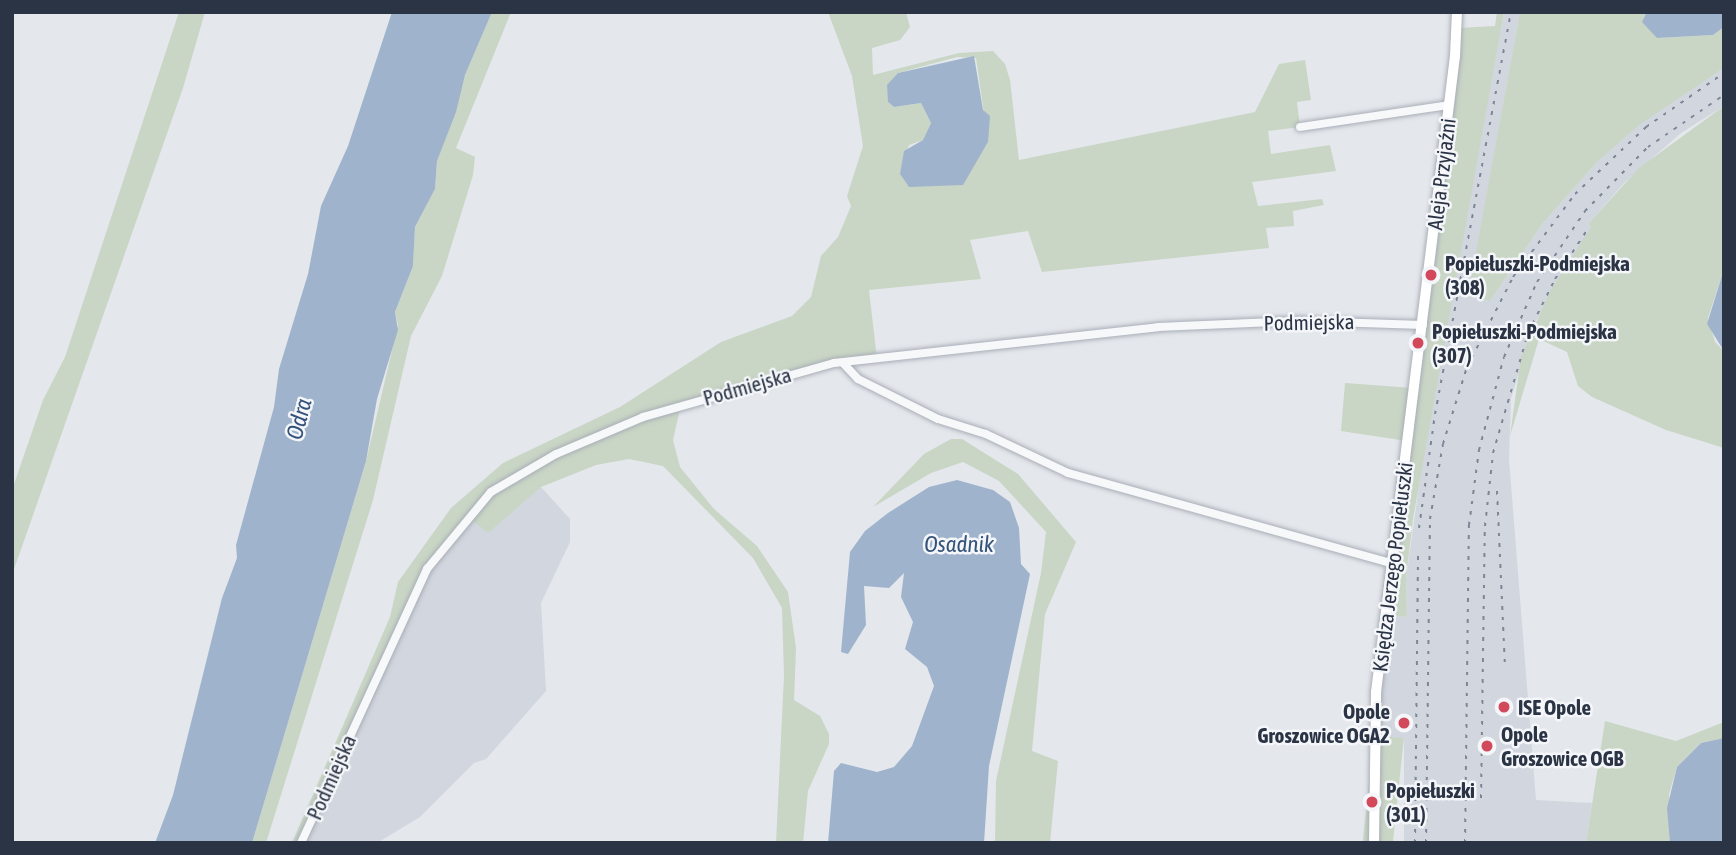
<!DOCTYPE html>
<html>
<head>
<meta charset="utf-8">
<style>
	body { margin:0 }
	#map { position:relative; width:1736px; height:855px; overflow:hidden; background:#e4e7ec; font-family:"Asap Condensed",sans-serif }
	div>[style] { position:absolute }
	.built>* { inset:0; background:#d2d6de }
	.green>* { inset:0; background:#c9d6c5; transform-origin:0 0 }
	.water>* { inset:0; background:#9fb4cc }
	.roads { filter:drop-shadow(0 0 2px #a9aeb7) drop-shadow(0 0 2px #a9aeb7) }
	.minor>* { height:8px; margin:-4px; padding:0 4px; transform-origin:4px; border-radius:4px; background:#f7f8fa }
	.major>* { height:10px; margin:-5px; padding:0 5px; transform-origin:5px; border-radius:5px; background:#fff }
	.rail>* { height:2px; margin-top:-1px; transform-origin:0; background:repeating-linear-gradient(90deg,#7d8696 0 3.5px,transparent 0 10.5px) }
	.dots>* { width:19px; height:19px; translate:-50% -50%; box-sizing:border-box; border:4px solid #f4f6f9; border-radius:50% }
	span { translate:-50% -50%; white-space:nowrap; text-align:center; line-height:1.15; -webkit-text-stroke:5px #f4f6f9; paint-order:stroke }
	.street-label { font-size:21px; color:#2b3445 }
	.poi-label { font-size:21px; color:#2b3445; font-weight:700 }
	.left { translate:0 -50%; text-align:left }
	.right { translate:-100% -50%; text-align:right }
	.water-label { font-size:23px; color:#34527a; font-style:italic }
	.frame { position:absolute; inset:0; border:14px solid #2b3445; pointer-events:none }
</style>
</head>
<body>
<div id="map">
	<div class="built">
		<i style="clip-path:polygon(1504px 12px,1520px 12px,1469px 296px,1490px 301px,1543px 223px,1596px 163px,1638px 125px,1724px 68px,1724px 106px,1681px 133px,1625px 182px,1588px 224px,1591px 227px,1534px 324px,1511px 398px,1509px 459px,1536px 800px,1592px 803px,1586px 843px,1404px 843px,1404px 739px,1374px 735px,1386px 615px,1407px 617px,1406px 579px,1428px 421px)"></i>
		<i style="clip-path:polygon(541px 487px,570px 519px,570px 542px,541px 603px,546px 691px,486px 759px,474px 763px,420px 817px,377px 843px,301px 843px,408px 602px,468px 516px,521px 502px)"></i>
	</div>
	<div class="green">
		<i style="clip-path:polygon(179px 12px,205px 12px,183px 88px,12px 575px,12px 490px,43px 400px,65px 357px)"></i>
		<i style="clip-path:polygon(492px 12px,511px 12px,456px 148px,475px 157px,473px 175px,442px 276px,411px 336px,373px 500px,266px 843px,252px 843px,366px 461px,398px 325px,395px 312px,413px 266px,415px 227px,435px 189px,437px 161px,465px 75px)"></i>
		<i style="clip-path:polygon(evenodd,828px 12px,906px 12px,910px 27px,900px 40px,872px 48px,873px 75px,959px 53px,993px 51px,1005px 64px,1010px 80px,1019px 160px,1255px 112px,1279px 64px,1305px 60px,1311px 100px,1297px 102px,1300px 127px,1268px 131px,1271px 154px,1330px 145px,1336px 171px,1252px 182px,1258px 206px,1322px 199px,1324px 205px,1293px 211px,1294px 226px,1266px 228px,1269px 248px,1042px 272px,1028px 231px,970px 240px,981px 279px,869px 290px,877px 359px,834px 363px,681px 405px,673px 440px,680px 467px,714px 509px,757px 546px,788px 592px,796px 648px,794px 700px,820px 716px,829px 734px,829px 744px,808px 791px,803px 843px,776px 843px,784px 675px,782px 608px,753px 558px,663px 466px,629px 459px,596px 465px,541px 487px,488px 533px,468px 517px,439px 552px,301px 843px,292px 843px,390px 617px,398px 582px,451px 508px,503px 463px,620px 407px,721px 342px,792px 316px,811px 297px,821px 256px,838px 237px,851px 206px,847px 196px,863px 146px,852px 76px,828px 12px,957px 57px,976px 58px,988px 142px,967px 176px,900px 174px,909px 145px,923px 140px,931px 123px,921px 103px,894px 107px,888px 102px,898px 73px,957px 57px)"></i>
		<i style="clip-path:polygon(1497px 12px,1504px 12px,1413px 519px,1406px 579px,1407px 617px,1386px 615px,1407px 441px,1341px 431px,1345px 383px,1413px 388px,1458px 28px,1495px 26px)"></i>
		<i style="clip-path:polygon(1520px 12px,1647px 12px,1657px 38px,1713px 35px,1724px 27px,1724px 68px,1639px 125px,1596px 163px,1543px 223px,1490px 301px,1468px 296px)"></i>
		<i style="clip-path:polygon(1724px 106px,1724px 269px,1708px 318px,1715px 342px,1724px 351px,1724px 448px,1666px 430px,1592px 397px,1578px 386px,1567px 352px,1539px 339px,1510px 436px,1521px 357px,1550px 291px,1591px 227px,1588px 224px,1639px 168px)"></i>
		<i style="clip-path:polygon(951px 439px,962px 439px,1018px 474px,1076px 542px,1045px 614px,1032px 751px,1058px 761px,1050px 843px,995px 843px,996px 781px,1041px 573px,1046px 532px,999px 481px,963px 462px,931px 473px,873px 507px,924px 454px)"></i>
		<i style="clip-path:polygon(1605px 721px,1676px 741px,1724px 722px,1724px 738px,1701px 743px,1677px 767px,1669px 794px,1670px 843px,1586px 843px)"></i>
		<i style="left:1374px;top:735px;width:30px;height:108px;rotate:6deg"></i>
	</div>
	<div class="water">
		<i style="clip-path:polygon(392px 12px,492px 12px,465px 75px,456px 112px,437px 161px,435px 189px,415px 227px,413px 266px,395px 312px,398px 330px,377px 399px,366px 461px,252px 843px,155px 843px,173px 795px,222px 598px,237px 558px,236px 545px,274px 407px,279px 369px,308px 274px,321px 206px,348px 146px)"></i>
		<i style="clip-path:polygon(1647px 12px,1724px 12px,1724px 27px,1713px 35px,1657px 38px,1642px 22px)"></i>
		<i style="clip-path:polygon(974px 56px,983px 110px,990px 116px,988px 142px,963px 185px,909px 187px,900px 174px,904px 151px,923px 140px,931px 123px,921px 103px,894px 107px,888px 102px,887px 85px,898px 73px)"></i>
		<i style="clip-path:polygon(1724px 269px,1724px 351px,1707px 324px)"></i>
		<i style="clip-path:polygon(957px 480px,993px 490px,1010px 502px,1019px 528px,1021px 564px,1030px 574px,989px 766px,984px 843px,828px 843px,834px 771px,841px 763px,877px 772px,894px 767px,912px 746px,934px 686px,927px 667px,905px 649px,913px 622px,901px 597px,904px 573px,889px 588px,864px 586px,866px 625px,848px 654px,841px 652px,850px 552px,865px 531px,888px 513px,929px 487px)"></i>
		<i style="clip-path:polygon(1724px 738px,1724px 843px,1670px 843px,1667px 808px,1677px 767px,1701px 743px)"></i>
	</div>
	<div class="roads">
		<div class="minor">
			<i style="left:1300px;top:127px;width:151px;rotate:-8.4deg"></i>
			<i style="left:843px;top:363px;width:22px;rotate:47deg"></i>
			<i style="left:858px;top:379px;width:89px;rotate:26.6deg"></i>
			<i style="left:938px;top:419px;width:50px;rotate:17.4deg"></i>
			<i style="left:986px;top:434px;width:91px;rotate:25.4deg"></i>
			<i style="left:1068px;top:473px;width:337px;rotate:15.6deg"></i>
			<i style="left:301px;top:843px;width:302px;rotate:-65.3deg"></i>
			<i style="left:427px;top:569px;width:100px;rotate:-50.3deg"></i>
			<i style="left:491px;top:492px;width:75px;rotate:-30.3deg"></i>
			<i style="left:556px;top:454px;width:95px;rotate:-23deg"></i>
			<i style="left:643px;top:417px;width:198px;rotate:-15.8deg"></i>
			<i style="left:834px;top:363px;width:326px;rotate:-6.3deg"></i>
			<i style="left:1158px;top:327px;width:139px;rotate:-2.5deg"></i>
			<i style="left:1297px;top:321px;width:126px;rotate:1.8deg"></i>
		</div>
		<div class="major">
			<i style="left:1374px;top:843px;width:151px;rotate:-89.2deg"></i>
			<i style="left:1376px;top:692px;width:641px;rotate:-82.92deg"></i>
			<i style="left:1455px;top:56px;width:44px;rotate:-87.4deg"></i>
		</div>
	</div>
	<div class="rail">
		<i style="left:1497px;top:491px;width:178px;rotate:87.4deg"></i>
		<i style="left:1419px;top:528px;width:115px;rotate:-82deg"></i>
		<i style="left:1435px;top:414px;width:409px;rotate:-79.3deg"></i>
		<i style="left:1481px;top:798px;width:272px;rotate:-89.2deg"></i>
		<i style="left:1485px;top:526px;width:73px;rotate:-83.7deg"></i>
		<i style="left:1493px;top:453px;width:125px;rotate:-73.7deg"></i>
		<i style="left:1528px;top:333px;width:60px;rotate:-63.4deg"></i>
		<i style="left:1555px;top:279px;width:62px;rotate:-56.8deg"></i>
		<i style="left:1415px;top:843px;width:287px;rotate:-89.4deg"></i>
		<i style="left:1426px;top:843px;width:324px;rotate:-89.3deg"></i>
		<i style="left:1430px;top:519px;width:76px;rotate:-80.2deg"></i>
		<i style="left:1443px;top:444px;width:81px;rotate:-72.7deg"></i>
		<i style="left:1467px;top:367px;width:101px;rotate:-62.9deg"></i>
		<i style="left:1513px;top:277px;width:104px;rotate:-53.2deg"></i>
		<i style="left:1575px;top:194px;width:98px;rotate:-43.3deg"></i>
		<i style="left:1646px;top:127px;width:95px;rotate:-34.7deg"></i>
		<i style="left:1465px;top:843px;width:318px;rotate:-89.3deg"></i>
		<i style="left:1469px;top:525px;width:76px;rotate:-82.4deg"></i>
		<i style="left:1479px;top:450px;width:96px;rotate:-75deg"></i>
		<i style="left:1504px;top:357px;width:82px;rotate:-66.3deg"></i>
		<i style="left:1537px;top:282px;width:86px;rotate:-55.9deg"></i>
		<i style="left:1585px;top:211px;width:90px;rotate:-45.5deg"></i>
		<i style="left:1648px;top:147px;width:92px;rotate:-34.4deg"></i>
	</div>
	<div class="dots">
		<i style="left:1431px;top:275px;background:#d1495b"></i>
		<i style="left:1418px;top:343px;background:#d1495b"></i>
		<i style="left:1504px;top:707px;background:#d1495b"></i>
		<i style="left:1404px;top:723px;background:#d1495b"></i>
		<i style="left:1487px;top:746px;background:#d1495b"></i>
		<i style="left:1372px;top:802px;background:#d1495b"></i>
	</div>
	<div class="street-label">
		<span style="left:1441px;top:174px;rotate:-83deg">Aleja Przyjaźni</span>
		<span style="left:1309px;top:322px;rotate:-1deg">Podmiejska</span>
		<span style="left:747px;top:386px;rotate:-16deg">Podmiejska</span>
		<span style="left:1392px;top:567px;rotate:-83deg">Księdza Jerzego Popiełuszki</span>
		<span style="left:331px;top:777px;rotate:-66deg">Podmiejska</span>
	</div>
	<div class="poi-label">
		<span class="left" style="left:1445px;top:275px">Popiełuszki-Podmiejska<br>(308)</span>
		<span class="left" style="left:1432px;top:343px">Popiełuszki-Podmiejska<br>(307)</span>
		<span class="left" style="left:1518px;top:707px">ISE Opole</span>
		<span class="right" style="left:1390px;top:723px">Opole<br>Groszowice OGA2</span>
		<span class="left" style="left:1501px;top:746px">Opole<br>Groszowice OGB</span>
		<span class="left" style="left:1386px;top:802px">Popiełuszki<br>(301)</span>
	</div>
	<div class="water-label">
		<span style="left:299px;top:419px;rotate:-75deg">Odra</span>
		<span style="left:959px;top:544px">Osadnik</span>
	</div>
	<div class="frame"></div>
</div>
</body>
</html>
